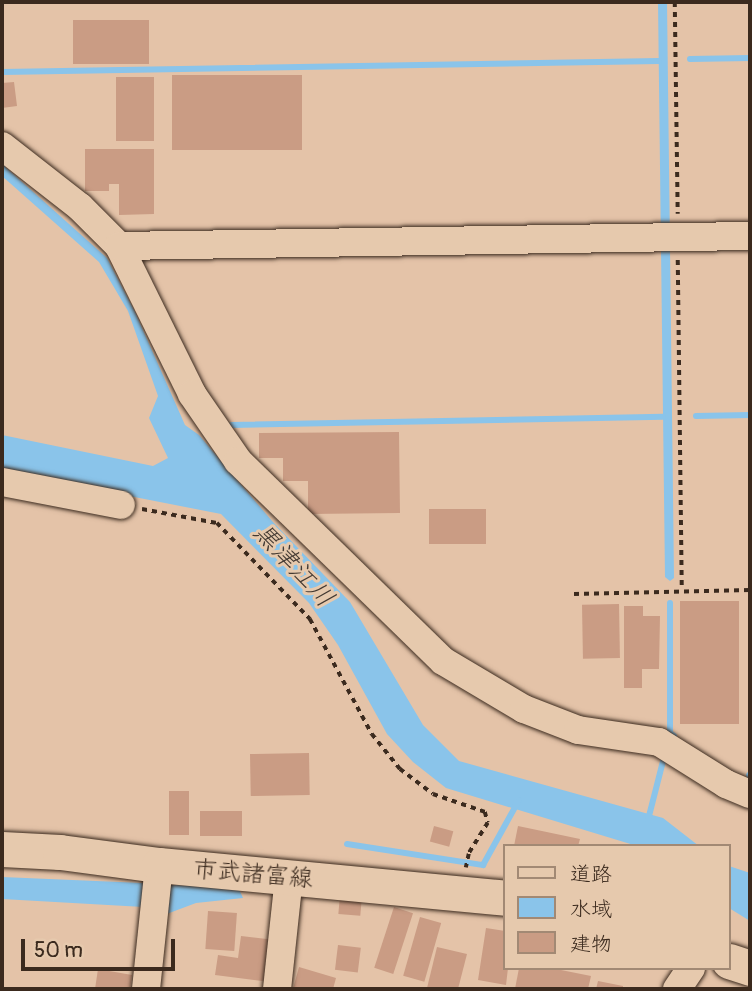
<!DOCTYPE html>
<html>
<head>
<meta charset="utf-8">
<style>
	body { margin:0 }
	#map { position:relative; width:752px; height:991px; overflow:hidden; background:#e4c3a8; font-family:Pangolin,"Klee One",sans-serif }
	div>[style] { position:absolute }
	.water>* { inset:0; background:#8ac4ea }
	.stream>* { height:6px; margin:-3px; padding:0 3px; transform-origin:3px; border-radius:3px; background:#8ac4ea }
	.building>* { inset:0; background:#ca9c84; transform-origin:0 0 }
	.path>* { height:3.5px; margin-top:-1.75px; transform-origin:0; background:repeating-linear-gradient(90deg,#3b2a1e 0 5px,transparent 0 10px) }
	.roads { filter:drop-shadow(0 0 2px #3b2a1e) drop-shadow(0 0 2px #3b2a1e) }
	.minor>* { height:28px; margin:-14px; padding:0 14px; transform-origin:14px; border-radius:14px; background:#e6c9ad }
	.major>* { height:35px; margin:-17.5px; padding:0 17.5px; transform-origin:17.5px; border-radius:17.5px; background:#e6c9ad }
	span { translate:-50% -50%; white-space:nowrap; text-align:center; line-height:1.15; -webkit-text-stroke:6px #e6c9ad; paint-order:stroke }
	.street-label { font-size:24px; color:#3b2a1e }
	.water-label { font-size:26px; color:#433932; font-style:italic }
	.frame { position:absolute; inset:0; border:4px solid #3b2a1e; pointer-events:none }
	.legend { position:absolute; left:503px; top:844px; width:228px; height:126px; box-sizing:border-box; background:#e6c9ad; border:2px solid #a28974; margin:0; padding:9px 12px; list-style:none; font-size:21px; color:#3b2a1e }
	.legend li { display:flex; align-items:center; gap:14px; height:35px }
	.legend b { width:35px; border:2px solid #a28974 }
	.scale { position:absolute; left:21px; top:939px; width:154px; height:32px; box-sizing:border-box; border:4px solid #3b2a1e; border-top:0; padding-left:9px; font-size:21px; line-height:24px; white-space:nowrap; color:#3b2a1e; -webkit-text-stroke:5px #e6c9ad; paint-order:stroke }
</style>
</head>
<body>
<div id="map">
	<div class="water">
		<i style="clip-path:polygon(658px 2px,667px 2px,674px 578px,670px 581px,665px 577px)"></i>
		<i style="clip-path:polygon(2px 164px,107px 258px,135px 312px,185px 425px,199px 435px,272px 521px,350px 602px,423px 725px,459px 761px,663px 818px,699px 846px,637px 846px,446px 788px,413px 762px,387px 734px,338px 645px,309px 603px,221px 514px,2px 471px,2px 435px,153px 466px,168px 458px,149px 418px,158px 396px,128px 311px,99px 262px,2px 176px)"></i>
		<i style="clip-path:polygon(729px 866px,750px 873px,750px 921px,729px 908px)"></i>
		<i style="clip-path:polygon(2px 877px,143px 883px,148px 889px,170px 885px,238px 887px,243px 898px,196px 903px,164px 915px,161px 908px,2px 899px)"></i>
	</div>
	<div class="stream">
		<i style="left:690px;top:59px;width:60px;rotate:-1deg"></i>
		<i style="left:2px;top:72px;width:657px;rotate:-0.96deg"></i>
		<i style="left:696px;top:416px;width:54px;rotate:-1.1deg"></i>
		<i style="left:232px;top:425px;width:431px;rotate:-1.1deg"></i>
		<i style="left:670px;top:603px;width:130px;rotate:90deg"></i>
		<i style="left:670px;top:733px;width:5px;rotate:37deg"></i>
		<i style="left:749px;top:775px;width:1px;rotate:45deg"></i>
		<i style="left:648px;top:820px;width:61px;rotate:-75.7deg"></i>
		<i style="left:347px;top:844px;width:138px;rotate:8.8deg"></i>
		<i style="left:483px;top:865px;width:74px;rotate:-61deg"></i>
	</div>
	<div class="building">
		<i style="left:73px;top:20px;width:76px;height:44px"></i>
		<i style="left:172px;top:75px;width:130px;height:75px"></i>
		<i style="left:116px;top:77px;width:38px;height:64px"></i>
		<i style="clip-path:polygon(14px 82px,17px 106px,2px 108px,2px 83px)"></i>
		<i style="clip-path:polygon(85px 149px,154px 149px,154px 214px,119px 215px,119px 184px,109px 184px,109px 191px,85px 191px)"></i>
		<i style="clip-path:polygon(399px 432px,400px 513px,308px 514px,308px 481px,283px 481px,283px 458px,259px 458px,259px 433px)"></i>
		<i style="left:429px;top:509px;width:57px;height:35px"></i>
		<i style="left:739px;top:601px;width:123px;height:59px;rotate:90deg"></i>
		<i style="left:619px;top:604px;width:54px;height:37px;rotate:89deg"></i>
		<i style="clip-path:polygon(624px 606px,643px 606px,643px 616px,660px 616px,659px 669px,642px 669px,642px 688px,624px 688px)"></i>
		<i style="left:309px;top:753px;width:42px;height:59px;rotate:89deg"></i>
		<i style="left:169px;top:791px;width:20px;height:44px"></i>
		<i style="left:200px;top:811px;width:42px;height:25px"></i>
		<i style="left:434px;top:826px;width:20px;height:16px;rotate:15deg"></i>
		<i style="clip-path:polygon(518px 826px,580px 839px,578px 846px,514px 846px)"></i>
		<i style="left:340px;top:895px;width:22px;height:19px;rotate:5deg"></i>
		<i style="left:394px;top:907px;width:20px;height:64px;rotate:18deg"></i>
		<i style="left:208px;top:911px;width:29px;height:38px;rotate:4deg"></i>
		<i style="left:420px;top:917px;width:22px;height:61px;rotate:16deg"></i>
		<i style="clip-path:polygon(486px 928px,505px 931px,505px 968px,508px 968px,506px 985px,478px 980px)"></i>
		<i style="clip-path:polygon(241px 936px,275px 940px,270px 982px,215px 975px,218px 955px,238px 958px)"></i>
		<i style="left:338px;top:945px;width:23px;height:25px;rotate:7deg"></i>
		<i style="clip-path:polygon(437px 947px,467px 954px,458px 989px,427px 988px)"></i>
		<i style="clip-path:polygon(299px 967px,336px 978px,333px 989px,293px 989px)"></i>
		<i style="clip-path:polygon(519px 968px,551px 968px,591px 976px,588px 989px,515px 989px)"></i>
		<i style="clip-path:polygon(98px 969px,132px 975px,130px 989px,95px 989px)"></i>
		<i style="clip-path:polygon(598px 981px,623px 986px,623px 989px,596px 989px)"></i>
	</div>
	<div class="path">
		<i style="left:675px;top:2px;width:212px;rotate:89.2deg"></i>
		<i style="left:678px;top:260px;width:330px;rotate:89.3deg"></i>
		<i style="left:142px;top:509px;width:76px;rotate:10.6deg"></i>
		<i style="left:217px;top:523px;width:134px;rotate:45.9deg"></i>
		<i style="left:310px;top:619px;width:131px;rotate:61.7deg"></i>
		<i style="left:372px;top:734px;width:45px;rotate:51.3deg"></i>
		<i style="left:400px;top:769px;width:41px;rotate:37.1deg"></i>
		<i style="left:433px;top:794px;width:55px;rotate:19.1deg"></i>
		<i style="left:485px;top:812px;width:11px;rotate:75deg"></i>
		<i style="left:488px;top:823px;width:36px;rotate:122deg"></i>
		<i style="left:469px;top:854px;width:14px;rotate:102deg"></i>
		<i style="left:574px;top:594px;width:176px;rotate:-1.3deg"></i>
	</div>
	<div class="roads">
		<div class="minor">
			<i style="left:2px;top:146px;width:99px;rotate:38deg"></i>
			<i style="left:80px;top:207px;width:55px;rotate:45deg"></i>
			<i style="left:119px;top:246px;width:165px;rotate:63.7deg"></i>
			<i style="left:192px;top:394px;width:81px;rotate:55.5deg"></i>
			<i style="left:238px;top:461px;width:286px;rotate:44.3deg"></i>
			<i style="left:443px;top:661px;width:94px;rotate:30.7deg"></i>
			<i style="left:524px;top:709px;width:58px;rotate:21.3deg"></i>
			<i style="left:578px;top:730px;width:82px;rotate:8.4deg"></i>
			<i style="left:659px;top:742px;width:79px;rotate:32.1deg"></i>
			<i style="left:726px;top:784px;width:26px;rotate:23deg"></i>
			<i style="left:119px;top:246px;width:631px;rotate:-0.91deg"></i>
			<i style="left:2px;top:482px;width:121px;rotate:10.9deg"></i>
			<i style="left:146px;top:989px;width:125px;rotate:-84deg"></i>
			<i style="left:277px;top:989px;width:113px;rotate:-83.9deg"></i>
			<i style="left:677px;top:989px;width:25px;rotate:-56deg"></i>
		</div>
		<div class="major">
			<i style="left:2px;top:849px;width:58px;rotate:3deg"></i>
			<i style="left:60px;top:852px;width:100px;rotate:7.5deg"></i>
			<i style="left:159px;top:865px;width:348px;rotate:5.4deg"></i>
			<i style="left:729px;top:961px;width:22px;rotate:18deg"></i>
		</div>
	</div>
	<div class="street-label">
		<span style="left:253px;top:874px;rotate:5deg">市武諸富線</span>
	</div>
	<div class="water-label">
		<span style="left:293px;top:566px;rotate:47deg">黒津江川</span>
	</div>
	<div class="frame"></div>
	<ul class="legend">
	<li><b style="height:9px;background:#e6c9ad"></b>道路</li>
	<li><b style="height:19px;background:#8ac4ea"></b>水域</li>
	<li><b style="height:19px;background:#ca9c84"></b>建物</li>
	</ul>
	<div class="scale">50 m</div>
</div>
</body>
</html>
